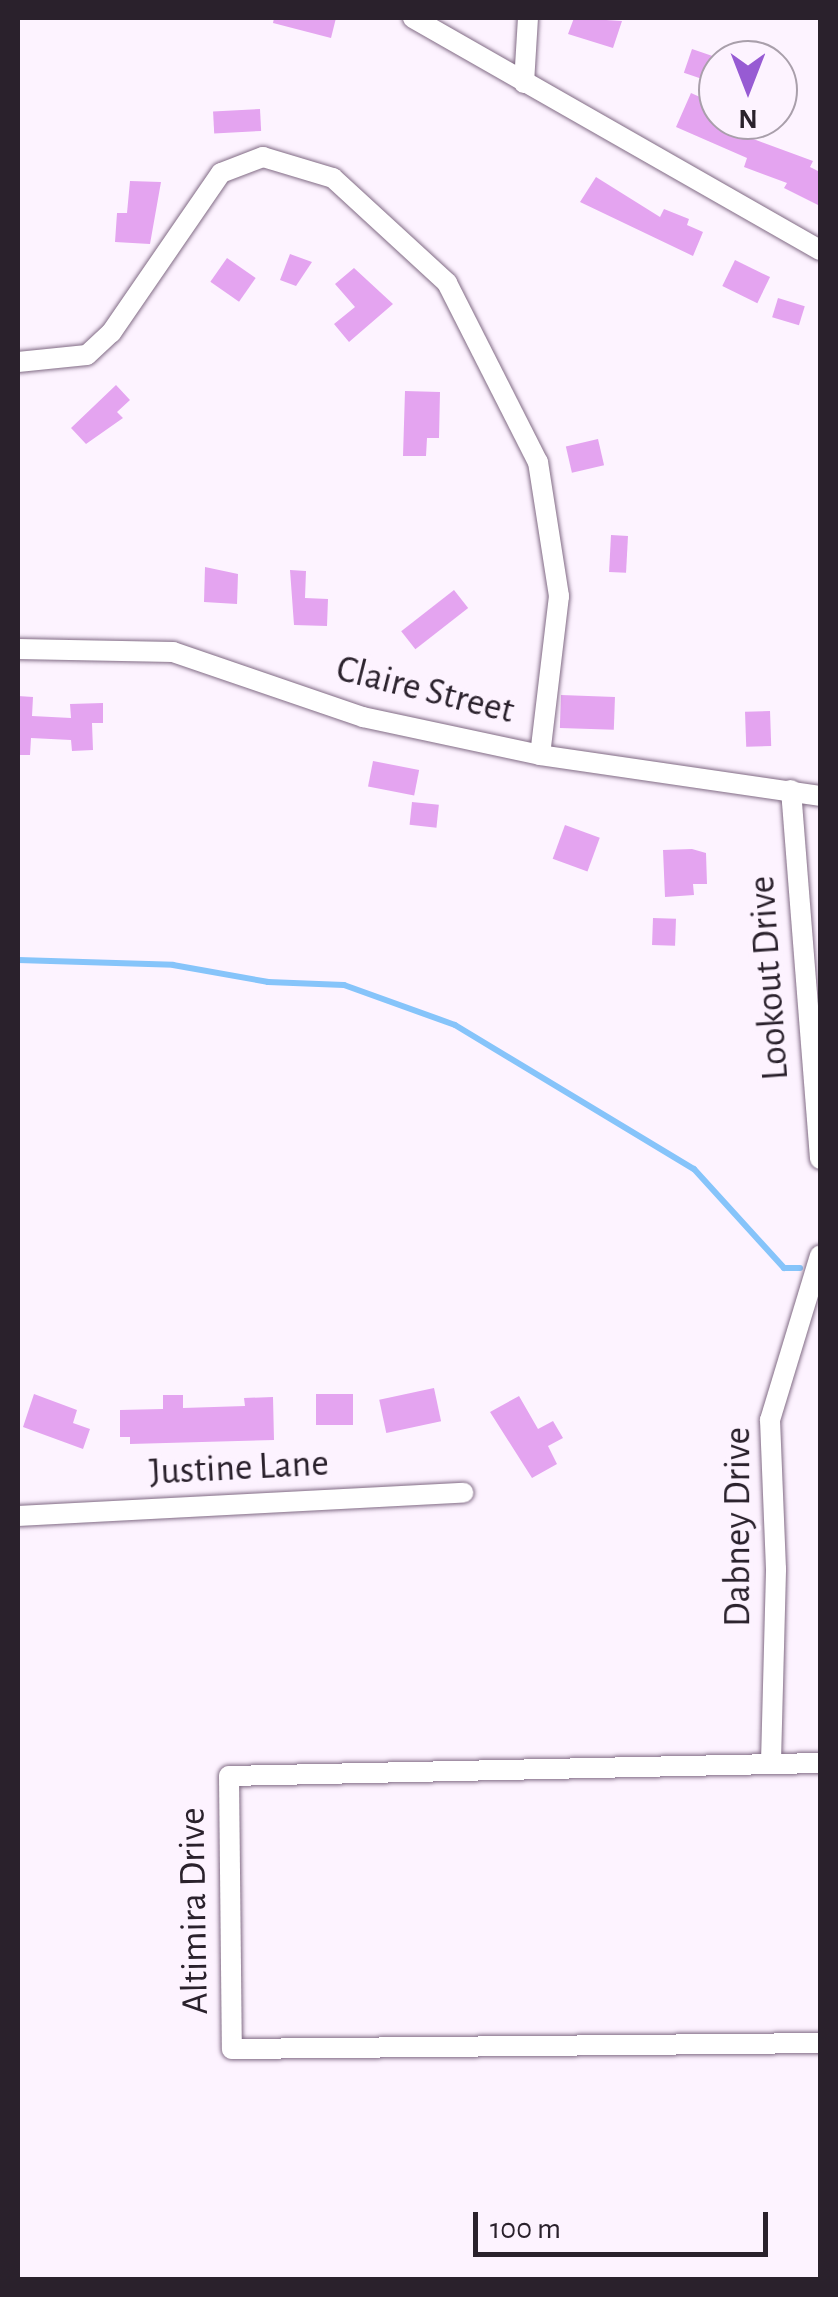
<!DOCTYPE html>
<html>
<head>
<meta charset="utf-8">
<style>
	body { margin:0 }
	#map { position:relative; width:838px; height:2297px; overflow:hidden; background:#fdf3ff; font-family:"Alegreya Sans",sans-serif }
	div>[style] { position:absolute }
	.stream>* { height:6px; margin:-3px; padding:0 3px; transform-origin:3px; border-radius:3px; background:#86c4fa }
	.building>* { inset:0; background:#e4a4f0; transform-origin:0 0 }
	.roads { filter:drop-shadow(0 0 2px #816b85) drop-shadow(0 0 2px #816b85) }
	.minor>* { height:20px; margin:-10px; padding:0 10px; transform-origin:10px; border-radius:10px; background:#fff }
	span { translate:-50% -50%; white-space:nowrap; text-align:center; line-height:1.15; -webkit-text-stroke:9px #fdf3ff; paint-order:stroke }
	.street-label { font-size:38px; color:#2a212c }
	.frame { position:absolute; inset:0; border:20px solid #2a212c; pointer-events:none }
	.north { position:absolute; left:698px; top:40px; width:100px; height:100px; box-sizing:border-box; background:#fdf3ff; border:2px solid #a99fab; border-radius:50%; rotate:180deg; font-size:28px; font-weight:700; line-height:40px; text-align:center; color:#2a212c }
	.north::after { content:''; display:block; margin:auto; width:35px; height:45px; background:#975bd3; clip-path:polygon(50% 0,100% 100%,50% 72%,0 100%) }
	.scale { position:absolute; left:473px; top:2212px; width:295px; height:45px; box-sizing:border-box; border:5px solid #2a212c; border-top:0; padding-left:12px; font-size:30px; line-height:35px; white-space:nowrap; color:#2a212c; -webkit-text-stroke:8px #fdf3ff; paint-order:stroke }
</style>
</head>
<body>
<div id="map">
	<div class="stream">
		<i style="left:18px;top:960px;width:155px;rotate:1.8deg"></i>
		<i style="left:173px;top:965px;width:97px;rotate:10.1deg"></i>
		<i style="left:268px;top:982px;width:76px;rotate:2.3deg"></i>
		<i style="left:344px;top:985px;width:118px;rotate:19.8deg"></i>
		<i style="left:455px;top:1025px;width:279px;rotate:31.1deg"></i>
		<i style="left:694px;top:1169px;width:134px;rotate:47.7deg"></i>
		<i style="left:784px;top:1268px;width:16px"></i>
	</div>
	<div class="building">
		<i style="clip-path:polygon(274px 18px,336px 18px,331px 38px,273px 23px)"></i>
		<i style="clip-path:polygon(574px 18px,622px 21px,613px 48px,568px 34px)"></i>
		<i style="left:692px;top:49px;width:24px;height:25px;rotate:19deg"></i>
		<i style="clip-path:polygon(691px 93px,711px 102px,706px 114px,740px 134px,813px 161px,810px 167px,820px 172px,820px 206px,784px 188px,787px 183px,744px 167px,747px 158px,676px 127px)"></i>
		<i style="left:260px;top:109px;width:22px;height:47px;rotate:87deg"></i>
		<i style="clip-path:polygon(596px 177px,660px 217px,664px 209px,689px 219px,687px 225px,703px 232px,693px 256px,580px 202px)"></i>
		<i style="clip-path:polygon(130px 181px,161px 182px,150px 244px,115px 242px,117px 213px,127px 213px)"></i>
		<i style="clip-path:polygon(290px 254px,312px 262px,296px 286px,280px 280px)"></i>
		<i style="left:227px;top:258px;width:35px;height:29px;rotate:35deg"></i>
		<i style="left:735px;top:260px;width:39px;height:29px;rotate:26deg"></i>
		<i style="clip-path:polygon(354px 268px,393px 304px,349px 342px,334px 324px,355px 307px,335px 284px)"></i>
		<i style="left:778px;top:298px;width:28px;height:20px;rotate:17deg"></i>
		<i style="clip-path:polygon(116px 385px,130px 400px,117px 412px,123px 418px,86px 444px,71px 428px)"></i>
		<i style="clip-path:polygon(405px 391px,440px 392px,439px 438px,427px 438px,426px 456px,403px 456px)"></i>
		<i style="left:598px;top:439px;width:27px;height:33px;rotate:77deg"></i>
		<i style="left:611px;top:535px;width:17px;height:37px;rotate:3deg"></i>
		<i style="clip-path:polygon(205px 567px,238px 574px,237px 604px,204px 602px)"></i>
		<i style="clip-path:polygon(290px 570px,306px 571px,305px 598px,328px 599px,327px 626px,294px 625px)"></i>
		<i style="left:454px;top:590px;width:23px;height:67px;rotate:52deg"></i>
		<i style="left:561px;top:695px;width:54px;height:33px;rotate:2deg"></i>
		<i style="clip-path:polygon(18px 696px,33px 697px,32px 716px,71px 718px,70px 704px,103px 703px,103px 723px,92px 723px,93px 750px,72px 751px,71px 740px,31px 738px,30px 755px,18px 755px)"></i>
		<i style="left:770px;top:711px;width:35px;height:25px;rotate:88deg"></i>
		<i style="left:373px;top:761px;width:47px;height:26px;rotate:11deg"></i>
		<i style="left:412px;top:802px;width:27px;height:23px;rotate:6deg"></i>
		<i style="left:565px;top:825px;width:37px;height:36px;rotate:20deg"></i>
		<i style="clip-path:polygon(692px 849px,706px 853px,707px 884px,693px 884px,694px 895px,665px 897px,663px 850px)"></i>
		<i style="left:653px;top:918px;width:23px;height:27px;rotate:2deg"></i>
		<i style="left:434px;top:1388px;width:34px;height:56px;rotate:78deg"></i>
		<i style="clip-path:polygon(34px 1394px,77px 1410px,73px 1423px,90px 1429px,83px 1449px,23px 1427px)"></i>
		<i style="left:353px;top:1394px;width:31px;height:37px;rotate:90deg"></i>
		<i style="clip-path:polygon(163px 1395px,183px 1395px,183px 1408px,245px 1406px,244px 1398px,273px 1397px,274px 1440px,130px 1444px,130px 1437px,120px 1437px,120px 1410px,163px 1409px)"></i>
		<i style="clip-path:polygon(519px 1396px,538px 1429px,553px 1421px,563px 1438px,548px 1446px,557px 1464px,532px 1478px,490px 1412px)"></i>
	</div>
	<div class="roads">
		<div class="minor">
			<i style="left:413px;top:18px;width:468px;rotate:29.7deg"></i>
			<i style="left:524px;top:83px;width:65px;rotate:-86.5deg"></i>
			<i style="left:18px;top:362px;width:69px;rotate:-5.8deg"></i>
			<i style="left:87px;top:355px;width:33px;rotate:-43deg"></i>
			<i style="left:111px;top:333px;width:194px;rotate:-55.5deg"></i>
			<i style="left:221px;top:173px;width:45px;rotate:-20.9deg"></i>
			<i style="left:263px;top:157px;width:73px;rotate:16.7deg"></i>
			<i style="left:333px;top:178px;width:155px;rotate:42.6deg"></i>
			<i style="left:447px;top:283px;width:201px;rotate:63.1deg"></i>
			<i style="left:538px;top:462px;width:136px;rotate:81.1deg"></i>
			<i style="left:559px;top:596px;width:160px;rotate:96.8deg"></i>
			<i style="left:18px;top:649px;width:155px;rotate:1.1deg"></i>
			<i style="left:173px;top:652px;width:201px;rotate:18.9deg"></i>
			<i style="left:363px;top:717px;width:181px;rotate:12.1deg"></i>
			<i style="left:540px;top:755px;width:283px;rotate:8.3deg"></i>
			<i style="left:791px;top:790px;width:370px;rotate:85.5deg"></i>
			<i style="left:18px;top:1516px;width:446px;rotate:-3deg"></i>
			<i style="left:771px;top:1762px;width:193px;rotate:-88.5deg"></i>
			<i style="left:776px;top:1569px;width:149px;rotate:-92.3deg"></i>
			<i style="left:770px;top:1420px;width:172px;rotate:-73.1deg"></i>
			<i style="left:820px;top:1763px;width:591px;rotate:178.74deg"></i>
			<i style="left:229px;top:1776px;width:273px;rotate:89.4deg"></i>
			<i style="left:232px;top:2049px;width:588px;rotate:-0.58deg"></i>
		</div>
	</div>
	<div class="street-label">
		<span style="left:425px;top:691px;rotate:14deg">Claire Street</span>
		<span style="left:770px;top:978px;rotate:-94deg">Lookout Drive</span>
		<span style="left:239px;top:1469px;rotate:-3deg">Justine Lane</span>
		<span style="left:739px;top:1527px;rotate:-90deg">Dabney Drive</span>
		<span style="left:195px;top:1911px;rotate:-91deg">Altimira Drive</span>
	</div>
	<div class="frame"></div>
	<div class="north">N</div>
	<div class="scale">100 m</div>
</div>
</body>
</html>
